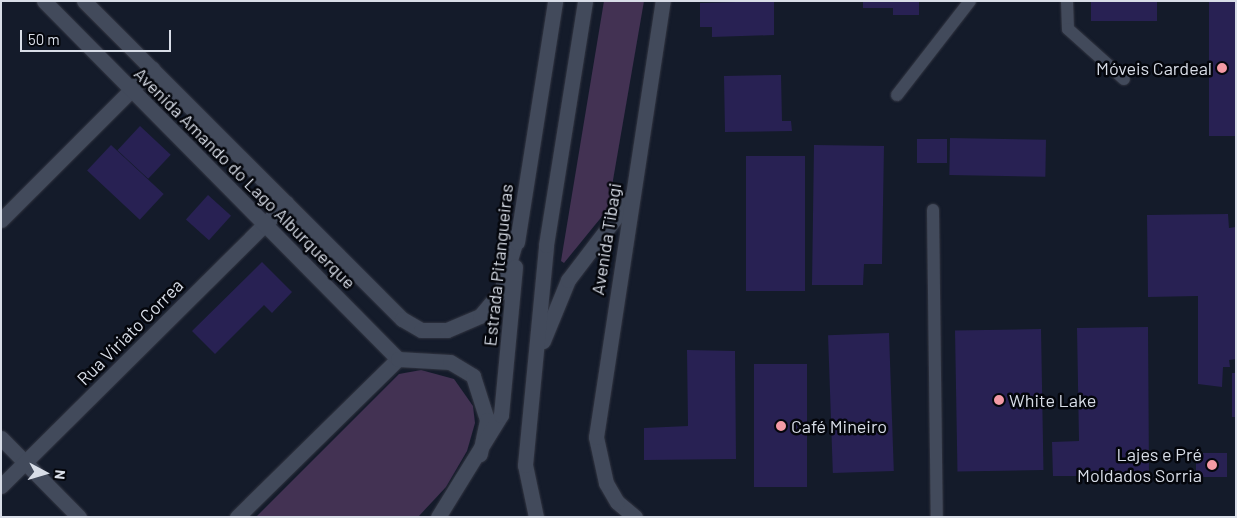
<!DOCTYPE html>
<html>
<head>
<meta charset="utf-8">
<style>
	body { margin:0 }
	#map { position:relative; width:1237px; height:518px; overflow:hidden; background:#141b2a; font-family:Barlow,sans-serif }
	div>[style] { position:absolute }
	.green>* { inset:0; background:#433253 }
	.building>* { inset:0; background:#282153; transform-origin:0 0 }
	.roads { filter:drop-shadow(0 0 1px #323541) drop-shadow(0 0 1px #323541) }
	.lane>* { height:12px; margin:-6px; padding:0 6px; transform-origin:6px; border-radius:6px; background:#424a5b }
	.street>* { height:15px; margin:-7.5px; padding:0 7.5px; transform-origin:7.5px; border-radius:7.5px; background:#424a5b }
	.secondary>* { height:15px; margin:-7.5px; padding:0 7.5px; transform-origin:7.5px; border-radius:7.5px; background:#424a5b }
	.dots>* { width:14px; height:14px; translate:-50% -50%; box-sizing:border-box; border:2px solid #04060c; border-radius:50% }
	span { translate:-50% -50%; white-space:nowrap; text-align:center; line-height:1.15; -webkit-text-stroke:5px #04060c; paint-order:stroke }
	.poi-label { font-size:18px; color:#d8dde7 }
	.right { translate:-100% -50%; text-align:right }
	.left { translate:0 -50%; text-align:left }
	.street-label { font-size:18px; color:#d8dde7 }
	.frame { position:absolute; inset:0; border:2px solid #d8dde7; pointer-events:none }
	.north { position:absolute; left:20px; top:448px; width:50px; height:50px; -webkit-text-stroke:4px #04060c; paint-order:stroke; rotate:96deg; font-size:14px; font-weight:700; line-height:20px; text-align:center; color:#d8dde7 }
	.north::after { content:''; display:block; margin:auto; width:18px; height:22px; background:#d8dde7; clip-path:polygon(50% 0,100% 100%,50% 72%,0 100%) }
	.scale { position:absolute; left:20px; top:30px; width:151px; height:22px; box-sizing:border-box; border:2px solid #d8dde7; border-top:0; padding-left:6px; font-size:15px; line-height:18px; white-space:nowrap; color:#d8dde7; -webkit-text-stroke:4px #04060c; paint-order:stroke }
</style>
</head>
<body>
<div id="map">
	<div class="green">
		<i style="clip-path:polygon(604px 1px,644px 1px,608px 209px,564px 263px,561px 261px)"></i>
		<i style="clip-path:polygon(421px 370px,454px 379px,473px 406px,475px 423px,467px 451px,446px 487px,418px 517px,256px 517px,399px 374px)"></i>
	</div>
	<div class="building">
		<i style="clip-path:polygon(774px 1px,774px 35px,712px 37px,712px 27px,700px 27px,700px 3px)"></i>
		<i style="clip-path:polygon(863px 1px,919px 1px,919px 15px,893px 15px,893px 8px,863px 8px)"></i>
		<i style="left:1091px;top:1px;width:66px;height:20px"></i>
		<i style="left:1209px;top:1px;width:27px;height:135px"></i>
		<i style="clip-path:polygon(781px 75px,782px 121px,791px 121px,792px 131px,725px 132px,724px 76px)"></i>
		<i style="left:140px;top:126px;width:42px;height:33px;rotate:43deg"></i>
		<i style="left:950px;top:138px;width:96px;height:37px;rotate:1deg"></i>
		<i style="left:947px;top:139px;width:24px;height:30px;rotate:90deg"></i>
		<i style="left:111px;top:145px;width:72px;height:35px;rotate:43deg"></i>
		<i style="clip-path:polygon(814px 145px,884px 146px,882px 264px,864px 264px,863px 285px,812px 285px)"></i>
		<i style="left:746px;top:156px;width:59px;height:135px"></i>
		<i style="left:208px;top:195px;width:31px;height:33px;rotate:42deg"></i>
		<i style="clip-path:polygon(1228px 214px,1229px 228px,1236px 227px,1236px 359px,1229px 360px,1230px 367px,1223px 367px,1222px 387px,1198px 384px,1198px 296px,1148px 297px,1147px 215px)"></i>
		<i style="clip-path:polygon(262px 262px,292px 292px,272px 313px,264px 305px,215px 354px,192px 331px)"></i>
		<i style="clip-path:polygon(1148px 327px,1149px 476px,1053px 476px,1052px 442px,1079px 441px,1077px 328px)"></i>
		<i style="left:1041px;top:329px;width:141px;height:86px;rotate:89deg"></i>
		<i style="left:889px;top:333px;width:138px;height:61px;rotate:88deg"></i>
		<i style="clip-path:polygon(687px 350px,735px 351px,736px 459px,644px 460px,644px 428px,688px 426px)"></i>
		<i style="left:807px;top:364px;width:123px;height:53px;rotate:90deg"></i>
		<i style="left:1232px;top:373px;width:4px;height:44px"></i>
		<i style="left:1196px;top:453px;width:31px;height:24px"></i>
	</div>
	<div class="roads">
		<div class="lane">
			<i style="left:1067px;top:1px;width:28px;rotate:88deg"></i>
			<i style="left:1068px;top:29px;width:75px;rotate:41.8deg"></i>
			<i style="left:897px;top:95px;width:119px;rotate:-52.2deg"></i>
			<i style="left:933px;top:210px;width:307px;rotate:89.3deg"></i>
		</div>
		<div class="street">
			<i style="left:1px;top:220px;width:214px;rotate:-45deg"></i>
			<i style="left:1px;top:438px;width:111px;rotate:45.4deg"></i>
			<i style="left:1px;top:486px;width:402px;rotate:-44.8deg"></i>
			<i style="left:237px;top:517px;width:226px;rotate:-44.5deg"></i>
		</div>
		<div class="secondary">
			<i style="left:44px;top:1px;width:503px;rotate:45.32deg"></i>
			<i style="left:398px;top:359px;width:52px;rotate:3.3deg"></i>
			<i style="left:450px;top:362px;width:27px;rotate:31deg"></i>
			<i style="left:473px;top:376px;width:46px;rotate:72.3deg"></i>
			<i style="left:487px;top:420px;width:35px;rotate:102deg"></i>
			<i style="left:84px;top:1px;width:450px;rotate:45deg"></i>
			<i style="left:402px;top:319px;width:22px;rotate:30deg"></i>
			<i style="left:421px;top:330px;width:26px"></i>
			<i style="left:447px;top:330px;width:36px;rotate:-23deg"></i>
			<i style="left:480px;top:316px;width:33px;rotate:-50deg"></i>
			<i style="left:501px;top:291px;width:60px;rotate:-73.7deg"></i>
			<i style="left:517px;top:242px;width:244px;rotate:-81deg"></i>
			<i style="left:543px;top:341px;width:66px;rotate:-67.7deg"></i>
			<i style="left:568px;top:280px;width:106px;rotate:-52.7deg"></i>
			<i style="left:438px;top:517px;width:120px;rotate:-58.3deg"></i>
			<i style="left:501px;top:415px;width:149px;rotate:-84.6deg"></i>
			<i style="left:536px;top:517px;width:53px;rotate:-101.9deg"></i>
			<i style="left:525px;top:465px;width:221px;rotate:-84.5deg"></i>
			<i style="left:546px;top:245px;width:247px;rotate:-80.9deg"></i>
			<i style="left:635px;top:517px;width:23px;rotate:-140deg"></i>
			<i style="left:617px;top:502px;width:22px;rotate:-120deg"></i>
			<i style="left:606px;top:483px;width:47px;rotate:-102.3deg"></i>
			<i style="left:596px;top:437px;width:441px;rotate:-81.3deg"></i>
		</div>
	</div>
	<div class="dots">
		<i style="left:1222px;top:68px;background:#f49aa5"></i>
		<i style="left:999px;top:400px;background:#f49aa5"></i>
		<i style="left:781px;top:426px;background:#f49aa5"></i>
		<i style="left:1212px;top:465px;background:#f49aa5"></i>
	</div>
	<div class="poi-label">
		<span class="right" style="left:1212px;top:68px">Móveis Cardeal</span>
		<span class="left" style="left:1009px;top:400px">White Lake</span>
		<span class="left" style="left:791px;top:426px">Café Mineiro</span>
		<span class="right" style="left:1202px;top:465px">Lajes e Pré<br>Moldados Sorria</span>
	</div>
	<div class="street-label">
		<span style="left:245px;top:178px;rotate:45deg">Avenida Amando do Lago Alburquerque</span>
		<span style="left:606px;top:239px;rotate:-81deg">Avenida Tibagi</span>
		<span style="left:498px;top:265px;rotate:-84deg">Estrada Pitangueiras</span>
		<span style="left:130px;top:332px;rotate:-45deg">Rua Viriato Correa</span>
	</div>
	<div class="frame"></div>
	<div class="north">N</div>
	<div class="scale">50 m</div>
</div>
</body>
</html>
